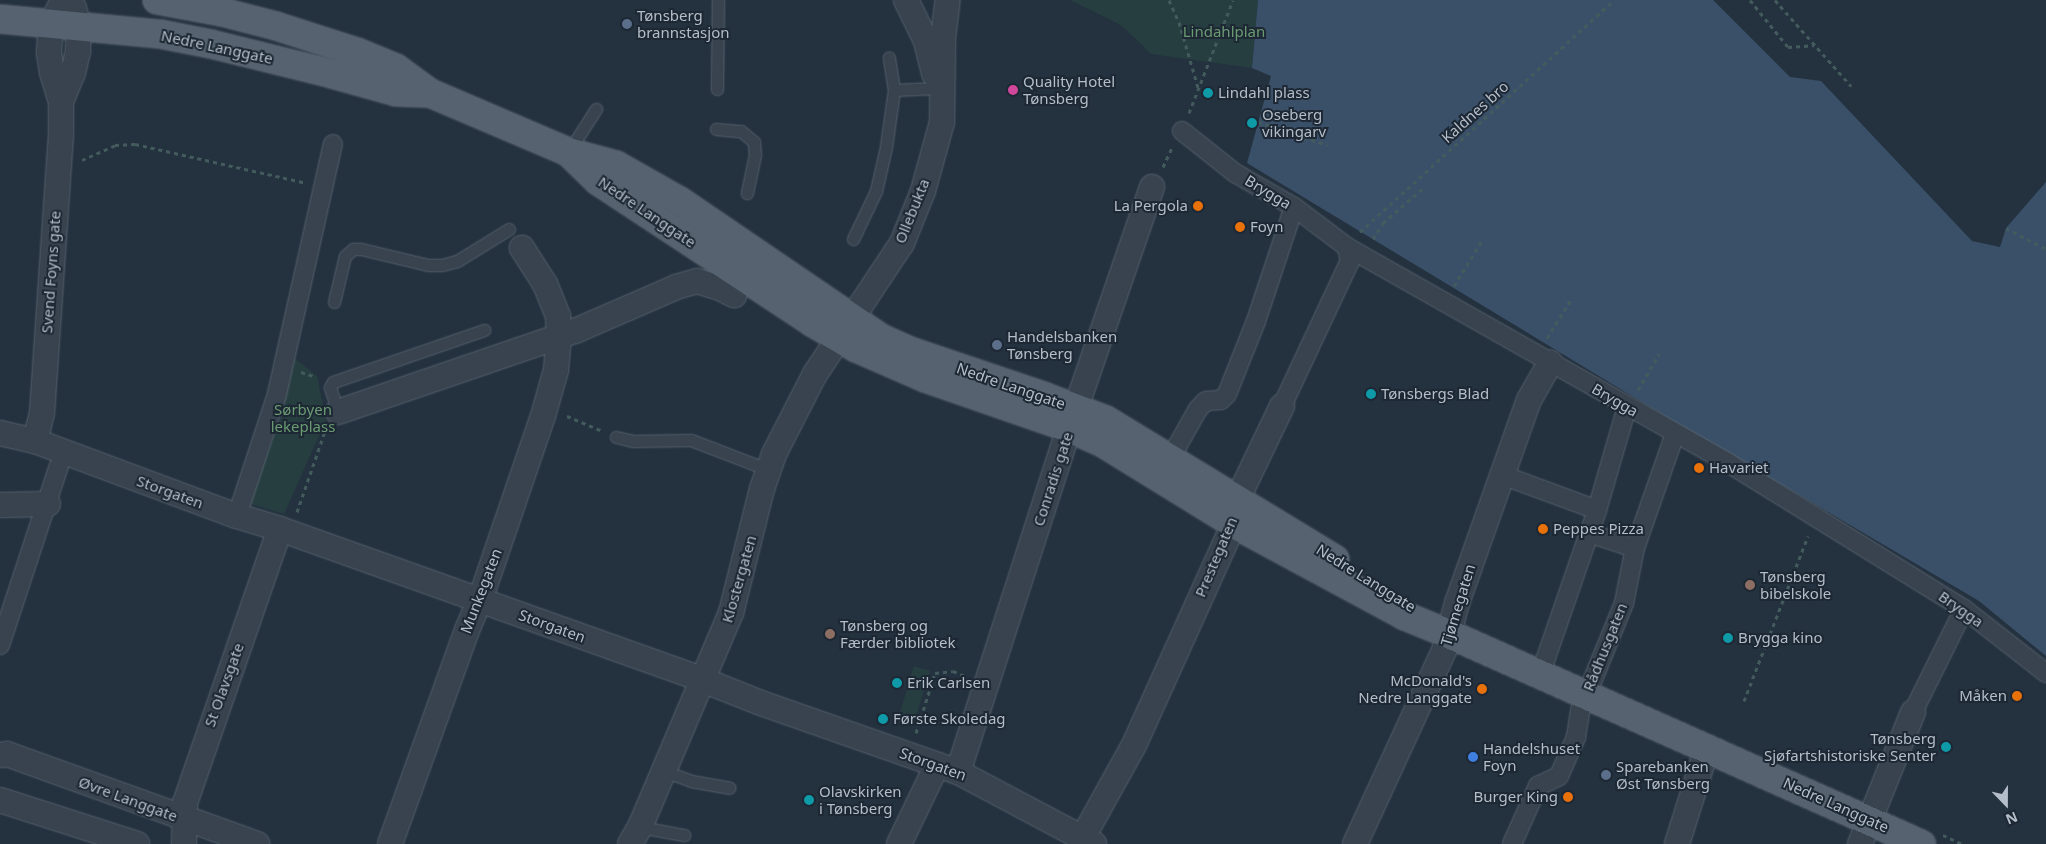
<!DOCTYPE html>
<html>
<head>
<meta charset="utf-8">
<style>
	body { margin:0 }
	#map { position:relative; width:2046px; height:844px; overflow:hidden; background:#24313f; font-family:"Noto Sans",sans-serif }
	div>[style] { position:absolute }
	.green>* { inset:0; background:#263e40 }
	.water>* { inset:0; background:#395068 }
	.path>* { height:3px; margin-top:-1.5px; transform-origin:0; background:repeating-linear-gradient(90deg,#445b5d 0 4px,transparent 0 8px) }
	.roads { filter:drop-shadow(0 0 1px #56616d) drop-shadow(0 0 1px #56616d) }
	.service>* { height:11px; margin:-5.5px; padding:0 5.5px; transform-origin:5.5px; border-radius:5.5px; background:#38434f }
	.pedestrian>* { height:18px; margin:-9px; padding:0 9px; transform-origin:9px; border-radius:9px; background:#38434f }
	.minor>* { height:24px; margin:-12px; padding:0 12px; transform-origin:12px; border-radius:12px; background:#38434f }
	.primary>* { height:28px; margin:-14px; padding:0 14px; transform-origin:14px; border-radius:14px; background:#56626f }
	.dots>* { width:14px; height:14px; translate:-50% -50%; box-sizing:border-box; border:2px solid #1d2834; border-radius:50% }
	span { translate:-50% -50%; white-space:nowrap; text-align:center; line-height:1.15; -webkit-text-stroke:4px #1d2834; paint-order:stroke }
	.poi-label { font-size:15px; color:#b4beca }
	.left { translate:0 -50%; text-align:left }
	.right { translate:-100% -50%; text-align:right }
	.park-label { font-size:15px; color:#6b9b73 }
	.street-label { font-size:15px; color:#b4beca }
	.north { position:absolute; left:1981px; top:779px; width:50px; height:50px; -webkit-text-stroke:4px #1d2834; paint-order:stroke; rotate:158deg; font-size:14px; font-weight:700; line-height:20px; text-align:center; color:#b4beca }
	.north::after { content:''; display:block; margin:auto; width:18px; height:22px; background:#b4beca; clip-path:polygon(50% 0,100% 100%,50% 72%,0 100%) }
</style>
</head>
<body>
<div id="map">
	<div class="green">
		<i style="clip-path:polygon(1070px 0,1258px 0,1252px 68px,1151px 54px,1121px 25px)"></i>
		<i style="clip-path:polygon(292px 356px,317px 376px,326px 420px,284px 514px,248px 503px,281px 418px)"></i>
		<i style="clip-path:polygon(914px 666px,930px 671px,913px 727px,900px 723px,898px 719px)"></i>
	</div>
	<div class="water">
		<i style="clip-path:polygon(1258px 0,1713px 0,1790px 77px,1821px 81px,1972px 241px,2000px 247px,2006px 228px,2046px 182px,2046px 656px,1979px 601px,1665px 416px,1247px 163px,1271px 76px,1252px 68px)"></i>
	</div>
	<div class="path">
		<i style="left:1169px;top:0;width:24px;rotate:66deg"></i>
		<i style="left:1179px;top:22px;width:72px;rotate:73.8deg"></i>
		<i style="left:1750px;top:0;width:60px;rotate:51deg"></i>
		<i style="left:1788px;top:47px;width:26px;rotate:-4deg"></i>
		<i style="left:1775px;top:0;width:115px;rotate:48.5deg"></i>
		<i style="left:1189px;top:113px;width:121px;rotate:-68.7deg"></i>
		<i style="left:1258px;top:122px;width:73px;rotate:18.4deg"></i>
		<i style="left:82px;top:160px;width:36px;rotate:-24deg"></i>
		<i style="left:115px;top:145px;width:20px;rotate:-3deg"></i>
		<i style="left:135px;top:144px;width:175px;rotate:12.8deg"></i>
		<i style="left:1163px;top:167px;width:21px;rotate:-65deg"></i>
		<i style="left:2006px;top:228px;width:45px;rotate:27.7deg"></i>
		<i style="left:1360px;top:232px;width:344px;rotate:-42.4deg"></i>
		<i style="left:1373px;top:239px;width:19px;rotate:-58deg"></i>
		<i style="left:1383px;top:223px;width:52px;rotate:-41.1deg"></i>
		<i style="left:1454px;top:286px;width:52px;rotate:-58.5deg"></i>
		<i style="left:1547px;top:338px;width:47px;rotate:-58deg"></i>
		<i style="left:301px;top:372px;width:16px;rotate:18deg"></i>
		<i style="left:1638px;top:390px;width:42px;rotate:-59.7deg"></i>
		<i style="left:567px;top:416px;width:39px;rotate:23deg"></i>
		<i style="left:297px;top:512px;width:86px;rotate:-70.9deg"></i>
		<i style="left:1744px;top:701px;width:177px;rotate:-68.8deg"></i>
		<i style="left:916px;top:733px;width:63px;rotate:-72.4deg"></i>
		<i style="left:935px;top:673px;width:18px;rotate:-6deg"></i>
		<i style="left:953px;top:671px;width:13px;rotate:23deg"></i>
		<i style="left:1943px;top:835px;width:21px;rotate:25deg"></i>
	</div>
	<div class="roads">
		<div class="service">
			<i style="left:717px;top:89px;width:89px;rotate:-89.4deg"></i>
			<i style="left:894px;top:90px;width:43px;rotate:-2.7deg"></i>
			<i style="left:716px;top:129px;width:25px;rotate:5deg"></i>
			<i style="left:741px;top:131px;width:17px;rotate:40deg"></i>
			<i style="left:754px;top:142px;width:13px;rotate:86deg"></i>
			<i style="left:755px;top:155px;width:39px;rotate:102deg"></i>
			<i style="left:569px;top:151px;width:50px;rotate:-57.3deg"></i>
			<i style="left:853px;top:239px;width:53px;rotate:-64.4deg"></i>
			<i style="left:876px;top:191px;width:45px;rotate:-77.2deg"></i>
			<i style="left:886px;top:147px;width:58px;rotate:-82deg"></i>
			<i style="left:894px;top:90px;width:33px;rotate:-99deg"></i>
			<i style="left:334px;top:302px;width:47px;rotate:-76.6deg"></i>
			<i style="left:345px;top:256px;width:11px;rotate:-41deg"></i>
			<i style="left:353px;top:249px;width:8px"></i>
			<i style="left:361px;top:249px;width:69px;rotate:13.4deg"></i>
			<i style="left:428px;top:265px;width:14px"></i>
			<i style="left:442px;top:265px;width:16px;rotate:-15deg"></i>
			<i style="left:457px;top:261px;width:61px;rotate:-31.6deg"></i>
			<i style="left:338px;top:412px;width:26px;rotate:-108deg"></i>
			<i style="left:330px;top:387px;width:6px;rotate:-59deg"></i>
			<i style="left:333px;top:382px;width:160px;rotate:-19deg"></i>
			<i style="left:616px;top:437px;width:17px;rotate:13deg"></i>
			<i style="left:633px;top:441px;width:58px;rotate:-1deg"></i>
			<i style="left:691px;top:440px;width:84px;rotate:21deg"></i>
			<i style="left:664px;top:771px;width:29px;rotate:20deg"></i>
			<i style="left:691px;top:781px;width:39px;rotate:10deg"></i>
			<i style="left:640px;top:827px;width:45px;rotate:10.3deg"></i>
		</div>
		<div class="pedestrian">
			<i style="left:1182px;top:131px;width:68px;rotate:38.4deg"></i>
			<i style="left:1235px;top:173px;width:68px;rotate:30deg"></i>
			<i style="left:1294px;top:207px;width:66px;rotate:37deg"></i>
			<i style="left:1347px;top:247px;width:440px;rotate:29.5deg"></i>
			<i style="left:1730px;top:464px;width:275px;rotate:31.8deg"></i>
			<i style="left:1964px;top:609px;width:104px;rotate:38deg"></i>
			<i style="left:1282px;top:406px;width:160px;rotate:-64.9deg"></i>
			<i style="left:1350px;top:261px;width:14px;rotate:-102deg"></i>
			<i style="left:1166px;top:466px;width:65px;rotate:-60.7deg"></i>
			<i style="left:1198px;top:409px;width:11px;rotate:-45deg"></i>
			<i style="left:1206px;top:401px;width:15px;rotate:-4deg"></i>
			<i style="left:1221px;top:400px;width:8px;rotate:-45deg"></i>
			<i style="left:1227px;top:394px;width:79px;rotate:-68.3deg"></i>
			<i style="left:1256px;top:321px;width:120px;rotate:-71.6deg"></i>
			<i style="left:1502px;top:475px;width:101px;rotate:20.2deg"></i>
			<i style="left:237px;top:516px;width:128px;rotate:-71.8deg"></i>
			<i style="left:277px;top:394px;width:256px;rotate:-77.4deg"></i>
			<i style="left:1589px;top:533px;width:48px;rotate:18.1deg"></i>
			<i style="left:0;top:645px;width:188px;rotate:-71.8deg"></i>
			<i style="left:1540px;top:675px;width:175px;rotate:-70.9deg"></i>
			<i style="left:1597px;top:510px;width:107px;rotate:-73.8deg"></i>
			<i style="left:1913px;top:712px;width:115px;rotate:-63.7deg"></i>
			<i style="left:1512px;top:844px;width:64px;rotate:-65.9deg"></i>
			<i style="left:1538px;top:786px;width:23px;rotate:-25deg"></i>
			<i style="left:1559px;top:776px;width:43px;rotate:-66.4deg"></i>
			<i style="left:1576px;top:737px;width:26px;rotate:-81deg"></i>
			<i style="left:1580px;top:711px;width:117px;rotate:-67.8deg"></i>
			<i style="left:1624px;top:603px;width:56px;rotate:-78.7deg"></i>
			<i style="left:1635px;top:548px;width:121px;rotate:-70.7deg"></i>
		</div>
		<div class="minor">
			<i style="left:906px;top:0;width:46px;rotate:64deg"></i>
			<i style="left:926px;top:41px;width:34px;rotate:76deg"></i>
			<i style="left:61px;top:102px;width:31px;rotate:-68deg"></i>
			<i style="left:73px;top:73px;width:23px;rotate:-77deg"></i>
			<i style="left:78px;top:51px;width:24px;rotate:-88deg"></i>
			<i style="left:79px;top:27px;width:20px;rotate:-105deg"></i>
			<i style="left:338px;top:412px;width:250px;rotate:-18.9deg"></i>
			<i style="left:575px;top:331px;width:110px;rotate:-23.5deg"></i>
			<i style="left:676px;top:287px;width:22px;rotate:-16deg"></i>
			<i style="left:697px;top:281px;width:24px;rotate:17deg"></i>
			<i style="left:720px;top:288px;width:16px;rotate:27deg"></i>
			<i style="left:0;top:433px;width:36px;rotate:13deg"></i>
			<i style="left:35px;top:441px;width:215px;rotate:20.4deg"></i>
			<i style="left:237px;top:516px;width:45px;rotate:16.8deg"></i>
			<i style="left:280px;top:529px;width:449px;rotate:19.6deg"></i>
			<i style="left:703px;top:680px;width:62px;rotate:21.6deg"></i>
			<i style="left:761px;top:703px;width:209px;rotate:19.3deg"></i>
			<i style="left:958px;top:772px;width:154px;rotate:27.9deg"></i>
			<i style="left:35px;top:441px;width:29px;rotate:-76deg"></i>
			<i style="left:42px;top:413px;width:280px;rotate:-86.1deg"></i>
			<i style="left:61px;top:134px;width:32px;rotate:-90deg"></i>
			<i style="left:61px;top:102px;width:31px;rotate:-107deg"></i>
			<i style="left:52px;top:72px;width:20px;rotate:-99deg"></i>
			<i style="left:49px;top:52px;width:28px;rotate:-86deg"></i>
			<i style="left:51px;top:24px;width:27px;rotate:-63deg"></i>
			<i style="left:0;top:505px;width:48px;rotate:-1.2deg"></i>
			<i style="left:0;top:755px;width:7px;rotate:-8deg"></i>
			<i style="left:7px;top:754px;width:266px;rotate:19.8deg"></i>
			<i style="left:958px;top:772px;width:361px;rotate:-72.1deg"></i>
			<i style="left:1069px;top:428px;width:255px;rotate:-71deg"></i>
			<i style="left:0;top:800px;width:144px;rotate:17.8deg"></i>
			<i style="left:1083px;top:837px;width:105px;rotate:-61deg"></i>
			<i style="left:1134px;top:745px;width:243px;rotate:-65.7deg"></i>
			<i style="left:1234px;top:524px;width:24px;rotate:-83deg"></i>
			<i style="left:1237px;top:500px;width:104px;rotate:-64.4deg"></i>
			<i style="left:184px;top:844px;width:41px;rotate:-88.6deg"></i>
			<i style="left:185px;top:803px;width:290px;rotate:-70.9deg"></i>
			<i style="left:390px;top:844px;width:227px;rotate:-70.2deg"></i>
			<i style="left:467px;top:630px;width:33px;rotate:-67deg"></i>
			<i style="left:480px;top:600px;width:194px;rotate:-71.1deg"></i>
			<i style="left:543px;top:416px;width:48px;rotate:-74.2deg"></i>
			<i style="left:556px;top:370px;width:35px;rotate:-85deg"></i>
			<i style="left:559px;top:335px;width:19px;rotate:-93deg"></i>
			<i style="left:558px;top:316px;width:35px;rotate:-112deg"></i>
			<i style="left:545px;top:284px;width:43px;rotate:-122.6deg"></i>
			<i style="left:630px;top:844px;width:20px;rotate:-60deg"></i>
			<i style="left:640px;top:827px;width:233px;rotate:-67deg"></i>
			<i style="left:731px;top:613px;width:128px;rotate:-76deg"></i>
			<i style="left:762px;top:489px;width:37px;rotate:-71deg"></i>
			<i style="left:774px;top:454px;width:90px;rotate:-62.9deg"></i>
			<i style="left:815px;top:374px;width:157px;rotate:-56.4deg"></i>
			<i style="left:902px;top:243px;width:56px;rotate:-68deg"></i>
			<i style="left:923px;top:191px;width:72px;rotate:-74.6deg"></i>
			<i style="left:942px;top:122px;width:84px;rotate:-89.3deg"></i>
			<i style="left:943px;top:38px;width:38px;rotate:-83deg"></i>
			<i style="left:899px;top:844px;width:88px;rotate:-64.3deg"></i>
			<i style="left:1355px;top:844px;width:216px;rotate:-65.3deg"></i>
			<i style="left:1445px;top:648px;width:47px;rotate:-75.1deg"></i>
			<i style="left:1457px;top:603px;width:215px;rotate:-70.5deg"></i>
			<i style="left:1529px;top:400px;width:43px;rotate:-60.4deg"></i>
			<i style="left:1677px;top:844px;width:101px;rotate:-72.6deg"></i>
			<i style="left:1860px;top:844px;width:142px;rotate:-68.1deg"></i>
		</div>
		<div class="primary">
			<i style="left:157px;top:0;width:66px;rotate:10.5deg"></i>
			<i style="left:222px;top:12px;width:56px;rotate:14.5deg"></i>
			<i style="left:276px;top:26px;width:85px;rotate:17.8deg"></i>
			<i style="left:357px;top:52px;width:42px;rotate:22.3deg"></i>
			<i style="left:396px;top:68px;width:42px;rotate:36.3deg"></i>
			<i style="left:430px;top:93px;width:150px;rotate:23.1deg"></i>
			<i style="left:568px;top:152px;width:50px;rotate:15.2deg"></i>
			<i style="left:616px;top:165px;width:73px;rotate:29.4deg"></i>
			<i style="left:680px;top:201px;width:243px;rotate:34.3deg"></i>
			<i style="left:881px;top:338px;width:35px;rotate:24deg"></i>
			<i style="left:913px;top:352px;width:140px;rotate:18.7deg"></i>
			<i style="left:1046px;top:397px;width:64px;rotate:21deg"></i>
			<i style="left:1106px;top:420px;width:268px;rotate:31.3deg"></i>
			<i style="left:0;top:19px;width:161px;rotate:5.4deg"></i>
			<i style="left:160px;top:34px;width:52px;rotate:11.1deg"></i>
			<i style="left:211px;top:44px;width:125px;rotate:13.9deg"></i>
			<i style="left:332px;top:74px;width:66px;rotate:15.7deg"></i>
			<i style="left:396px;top:92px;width:34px;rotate:2deg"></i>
			<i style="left:568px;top:152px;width:42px;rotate:44deg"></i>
			<i style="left:598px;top:181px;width:258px;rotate:33.4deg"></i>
			<i style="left:813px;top:323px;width:50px;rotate:30.2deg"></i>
			<i style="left:856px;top:348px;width:75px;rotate:23.5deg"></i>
			<i style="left:925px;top:378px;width:152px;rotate:19.1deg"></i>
			<i style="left:1069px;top:428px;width:37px;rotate:24deg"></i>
			<i style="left:1103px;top:443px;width:154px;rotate:31.7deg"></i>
			<i style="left:1234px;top:524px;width:194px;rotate:28.3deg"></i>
			<i style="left:1405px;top:616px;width:48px;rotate:22.2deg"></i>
			<i style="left:1449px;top:634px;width:517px;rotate:23.99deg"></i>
		</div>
	</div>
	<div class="dots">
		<i style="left:627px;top:24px;background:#5c6f8a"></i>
		<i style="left:1013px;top:90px;background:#d1479c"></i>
		<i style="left:1208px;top:93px;background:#0f9aa8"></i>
		<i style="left:1252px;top:123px;background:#0f9aa8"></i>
		<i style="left:1198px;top:206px;background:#e8710a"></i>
		<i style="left:1240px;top:227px;background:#e8710a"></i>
		<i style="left:997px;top:345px;background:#5c6f8a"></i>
		<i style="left:1371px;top:394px;background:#0f9aa8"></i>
		<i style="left:1699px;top:468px;background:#e8710a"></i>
		<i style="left:1543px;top:529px;background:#e8710a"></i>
		<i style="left:1750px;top:585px;background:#8d6e63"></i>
		<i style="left:830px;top:634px;background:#8d6e63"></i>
		<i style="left:1728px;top:638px;background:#0f9aa8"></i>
		<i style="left:897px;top:683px;background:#0f9aa8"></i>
		<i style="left:1482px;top:689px;background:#e8710a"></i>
		<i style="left:2017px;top:696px;background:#e8710a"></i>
		<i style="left:883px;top:719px;background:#0f9aa8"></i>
		<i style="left:1946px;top:747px;background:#0f9aa8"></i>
		<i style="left:1473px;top:757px;background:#3f7fe0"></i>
		<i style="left:1606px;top:775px;background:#5c6f8a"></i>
		<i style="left:1568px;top:797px;background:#e8710a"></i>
		<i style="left:809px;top:800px;background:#0f9aa8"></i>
	</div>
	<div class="poi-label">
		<span class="left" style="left:637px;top:24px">Tønsberg<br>brannstasjon</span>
		<span class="left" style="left:1023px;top:90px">Quality Hotel<br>Tønsberg</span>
		<span class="left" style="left:1218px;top:93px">Lindahl plass</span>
		<span class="left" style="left:1262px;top:123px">Oseberg<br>vikingarv</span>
		<span class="right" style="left:1188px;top:206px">La Pergola</span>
		<span class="left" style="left:1250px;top:227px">Foyn</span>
		<span class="left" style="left:1007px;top:345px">Handelsbanken<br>Tønsberg</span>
		<span class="left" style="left:1381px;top:394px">Tønsbergs Blad</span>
		<span class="left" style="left:1709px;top:468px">Havariet</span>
		<span class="left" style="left:1553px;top:529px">Peppes Pizza</span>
		<span class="left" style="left:1760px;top:585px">Tønsberg<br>bibelskole</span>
		<span class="left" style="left:840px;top:634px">Tønsberg og<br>Færder bibliotek</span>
		<span class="left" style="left:1738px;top:638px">Brygga kino</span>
		<span class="right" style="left:1472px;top:689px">McDonald's<br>Nedre Langgate</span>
		<span class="left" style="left:907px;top:683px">Erik Carlsen</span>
		<span class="right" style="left:2007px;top:696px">Måken</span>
		<span class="left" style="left:893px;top:719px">Første Skoledag</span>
		<span class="right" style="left:1936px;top:747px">Tønsberg<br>Sjøfartshistoriske Senter</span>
		<span class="left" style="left:1483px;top:757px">Handelshuset<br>Foyn</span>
		<span class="left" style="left:1616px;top:775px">Sparebanken<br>Øst Tønsberg</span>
		<span class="left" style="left:819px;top:800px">Olavskirken<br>i Tønsberg</span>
		<span class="right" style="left:1558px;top:797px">Burger King</span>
	</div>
	<div class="park-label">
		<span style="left:1224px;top:32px">Lindahlplan</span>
		<span style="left:303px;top:418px">Sørbyen<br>lekeplass</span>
	</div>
	<div class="street-label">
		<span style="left:217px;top:47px;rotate:12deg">Nedre Langgate</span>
		<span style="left:1475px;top:112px;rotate:-42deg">Kaldnes bro</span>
		<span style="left:1268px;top:192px;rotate:31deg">Brygga</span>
		<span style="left:912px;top:211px;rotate:-68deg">Ollebukta</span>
		<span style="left:647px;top:212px;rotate:34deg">Nedre Langgate</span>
		<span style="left:51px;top:272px;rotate:-86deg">Svend Foyns gate</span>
		<span style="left:1011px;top:386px;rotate:19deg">Nedre Langgate</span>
		<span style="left:1615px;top:400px;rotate:30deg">Brygga</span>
		<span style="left:1053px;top:479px;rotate:-72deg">Conradis gate</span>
		<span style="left:170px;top:492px;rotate:20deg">Storgaten</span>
		<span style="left:1216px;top:557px;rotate:-67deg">Prestegaten</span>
		<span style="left:1366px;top:578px;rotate:32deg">Nedre Langgate</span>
		<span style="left:739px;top:579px;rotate:-74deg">Klostergaten</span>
		<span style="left:481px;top:591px;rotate:-69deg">Munkegaten</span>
		<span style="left:1458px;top:605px;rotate:-73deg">Tjømegaten</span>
		<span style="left:1961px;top:609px;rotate:35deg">Brygga</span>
		<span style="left:552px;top:626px;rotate:20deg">Storgaten</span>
		<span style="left:1605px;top:647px;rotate:-68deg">Rådhusgaten</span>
		<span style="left:224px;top:685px;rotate:-70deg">St Olavsgate</span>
		<span style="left:933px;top:764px;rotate:20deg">Storgaten</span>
		<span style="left:128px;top:799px;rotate:20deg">Øvre Langgate</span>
		<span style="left:1836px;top:805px;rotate:24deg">Nedre Langgate</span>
	</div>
	<div class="north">N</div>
</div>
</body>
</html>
